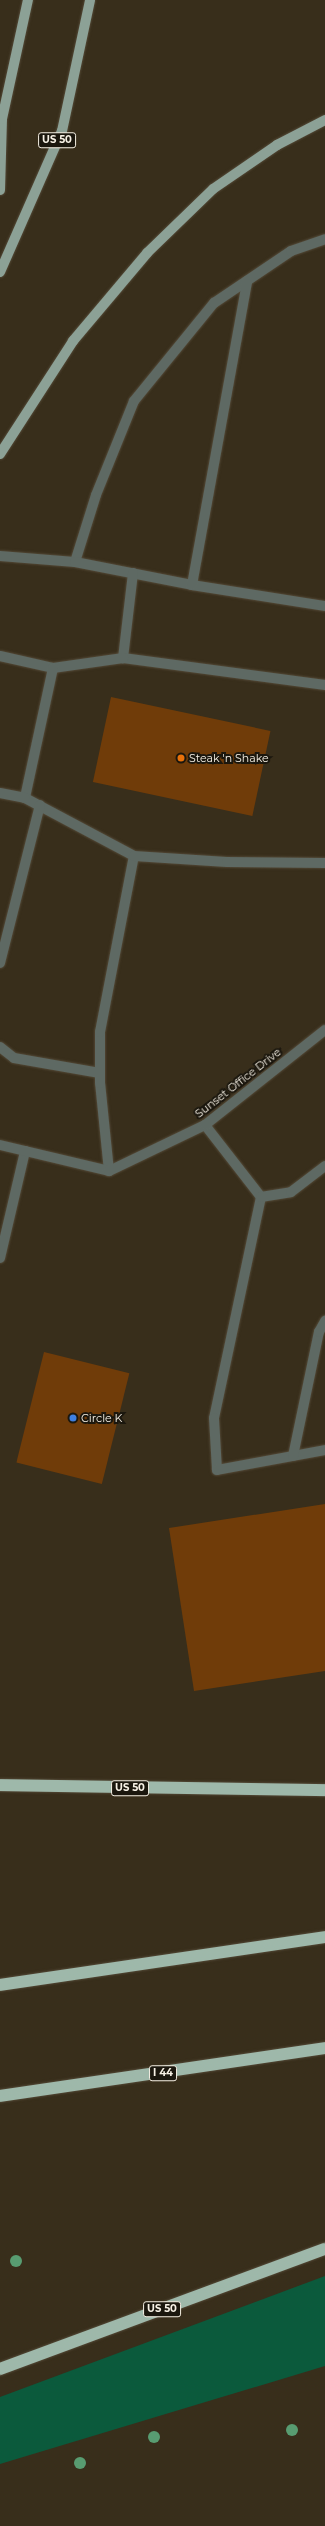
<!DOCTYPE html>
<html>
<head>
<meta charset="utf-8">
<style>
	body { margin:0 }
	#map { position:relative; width:325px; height:2526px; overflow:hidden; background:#382e1b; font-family:Montserrat,sans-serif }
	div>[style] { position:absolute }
	.green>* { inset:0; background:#0b5a3c }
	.building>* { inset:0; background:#703c09; transform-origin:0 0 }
	.roads { filter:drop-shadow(0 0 1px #534937) drop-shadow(0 0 1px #534937) }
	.service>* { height:10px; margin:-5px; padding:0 5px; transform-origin:5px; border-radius:5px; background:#5e6963 }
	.minor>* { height:10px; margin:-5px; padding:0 5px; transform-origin:5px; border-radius:5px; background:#5e6963 }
	.primary>* { height:10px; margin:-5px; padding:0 5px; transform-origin:5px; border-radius:5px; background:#8ca196 }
	.motorway>* { height:12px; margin:-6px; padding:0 6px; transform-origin:6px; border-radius:6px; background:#9eb8aa }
	.trees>* { width:12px; height:12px; margin:-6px; border-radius:50%; background:#589c71 }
	.dots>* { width:11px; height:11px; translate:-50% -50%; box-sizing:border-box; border:2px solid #1b170e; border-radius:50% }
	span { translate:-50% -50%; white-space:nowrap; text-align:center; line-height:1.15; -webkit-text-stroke:4px #1b170e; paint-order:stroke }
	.shield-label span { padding:1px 3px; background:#1b170e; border:1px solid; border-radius:3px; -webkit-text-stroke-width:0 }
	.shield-label { font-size:10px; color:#f8f2e6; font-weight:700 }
	.poi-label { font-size:11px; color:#f8f2e6 }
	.left { translate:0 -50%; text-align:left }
	.street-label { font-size:11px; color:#f8f2e6 }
</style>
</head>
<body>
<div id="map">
	<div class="green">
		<i style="clip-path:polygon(325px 2276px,325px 2366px,0 2464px,0 2397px)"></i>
	</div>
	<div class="building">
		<i style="left:111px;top:697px;width:163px;height:87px;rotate:12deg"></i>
		<i style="left:44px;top:1352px;width:88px;height:114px;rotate:14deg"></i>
		<i style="clip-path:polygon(325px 1504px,325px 1671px,194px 1691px,169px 1528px)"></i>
	</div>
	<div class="roads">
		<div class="service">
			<i style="left:0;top:556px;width:75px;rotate:4.6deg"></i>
			<i style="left:75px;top:562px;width:70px;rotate:-72.6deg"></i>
			<i style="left:96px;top:495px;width:101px;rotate:-68deg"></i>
			<i style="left:134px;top:401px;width:127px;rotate:-50.8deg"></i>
			<i style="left:214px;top:303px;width:93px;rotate:-34deg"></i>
			<i style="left:291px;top:251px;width:36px;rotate:-19deg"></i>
			<i style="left:75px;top:562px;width:119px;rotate:11.1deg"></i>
			<i style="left:192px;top:585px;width:135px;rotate:9deg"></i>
			<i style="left:133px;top:573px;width:86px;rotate:96.7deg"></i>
			<i style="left:123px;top:658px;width:204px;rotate:7.6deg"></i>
			<i style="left:192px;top:585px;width:309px;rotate:-79.7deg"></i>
			<i style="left:0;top:656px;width:54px;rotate:12.8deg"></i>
			<i style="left:53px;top:668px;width:71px;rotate:-8.1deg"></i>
			<i style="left:53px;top:668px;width:133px;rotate:102.2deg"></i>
			<i style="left:25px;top:798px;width:123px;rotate:28deg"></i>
			<i style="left:0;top:793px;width:25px;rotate:11deg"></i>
			<i style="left:0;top:963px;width:163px;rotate:-75.8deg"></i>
			<i style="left:0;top:1047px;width:18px;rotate:38deg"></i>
			<i style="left:14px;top:1058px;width:87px;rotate:9.9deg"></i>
			<i style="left:205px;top:1125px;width:91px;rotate:52.1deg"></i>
			<i style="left:261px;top:1197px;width:226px;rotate:102deg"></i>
			<i style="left:214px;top:1418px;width:52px;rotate:86.7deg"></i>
			<i style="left:217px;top:1470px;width:110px;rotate:-10.5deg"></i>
			<i style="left:109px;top:1171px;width:88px;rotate:-95.8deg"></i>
			<i style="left:100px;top:1083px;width:51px;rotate:-90deg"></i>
			<i style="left:100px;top:1032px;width:179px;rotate:-79.1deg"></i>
			<i style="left:134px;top:856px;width:93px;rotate:3.7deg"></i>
			<i style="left:227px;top:862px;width:98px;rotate:0.6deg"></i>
			<i style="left:261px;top:1197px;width:30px;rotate:-9deg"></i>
			<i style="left:291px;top:1192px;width:43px;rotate:-37.4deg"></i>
			<i style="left:0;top:1258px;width:110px;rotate:-76.8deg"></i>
			<i style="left:293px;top:1456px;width:127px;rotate:-78.2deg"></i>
			<i style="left:319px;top:1332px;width:13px;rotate:-61deg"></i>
		</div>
		<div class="minor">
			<i style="left:0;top:1145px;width:112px;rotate:13.4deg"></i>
			<i style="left:109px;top:1171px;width:106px;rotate:-25.6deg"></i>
			<i style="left:205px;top:1125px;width:153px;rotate:-38.4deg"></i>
		</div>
		<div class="primary">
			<i style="left:0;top:190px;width:71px;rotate:-88.4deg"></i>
			<i style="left:2px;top:119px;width:122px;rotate:-77.7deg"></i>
			<i style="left:0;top:272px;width:154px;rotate:-66.3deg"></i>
			<i style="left:62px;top:131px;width:134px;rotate:-77.9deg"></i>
			<i style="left:0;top:454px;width:135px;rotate:-57.1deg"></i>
			<i style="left:73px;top:341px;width:115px;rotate:-49.9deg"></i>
			<i style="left:147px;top:253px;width:92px;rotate:-44.1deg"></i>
			<i style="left:213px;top:189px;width:78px;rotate:-34.5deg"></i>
			<i style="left:277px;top:145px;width:54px;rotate:-27.5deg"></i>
		</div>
		<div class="motorway">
			<i style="left:0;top:1785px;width:325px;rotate:0.9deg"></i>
			<i style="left:0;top:1985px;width:329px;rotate:-8.4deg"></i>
			<i style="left:0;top:2096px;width:329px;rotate:-8.4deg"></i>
			<i style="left:0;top:2369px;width:346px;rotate:-20.3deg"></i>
		</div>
	</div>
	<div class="trees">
		<i style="left:16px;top:2261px"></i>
		<i style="left:292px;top:2430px"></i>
		<i style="left:154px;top:2437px"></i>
		<i style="left:80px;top:2463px"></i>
	</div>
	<div class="dots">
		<i style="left:181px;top:758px;background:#e8710a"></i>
		<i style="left:73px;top:1418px;background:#3f7fe0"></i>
	</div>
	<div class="shield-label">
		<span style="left:57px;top:140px">US 50</span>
		<span style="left:130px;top:1788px">US 50</span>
		<span style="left:163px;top:2073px">I 44</span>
		<span style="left:162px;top:2309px">US 50</span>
	</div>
	<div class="poi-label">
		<span class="left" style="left:189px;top:758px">Steak 'n Shake</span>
		<span class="left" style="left:81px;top:1418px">Circle K</span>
	</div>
	<div class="street-label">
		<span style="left:238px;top:1083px;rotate:-38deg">Sunset Office Drive</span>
	</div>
</div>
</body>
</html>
